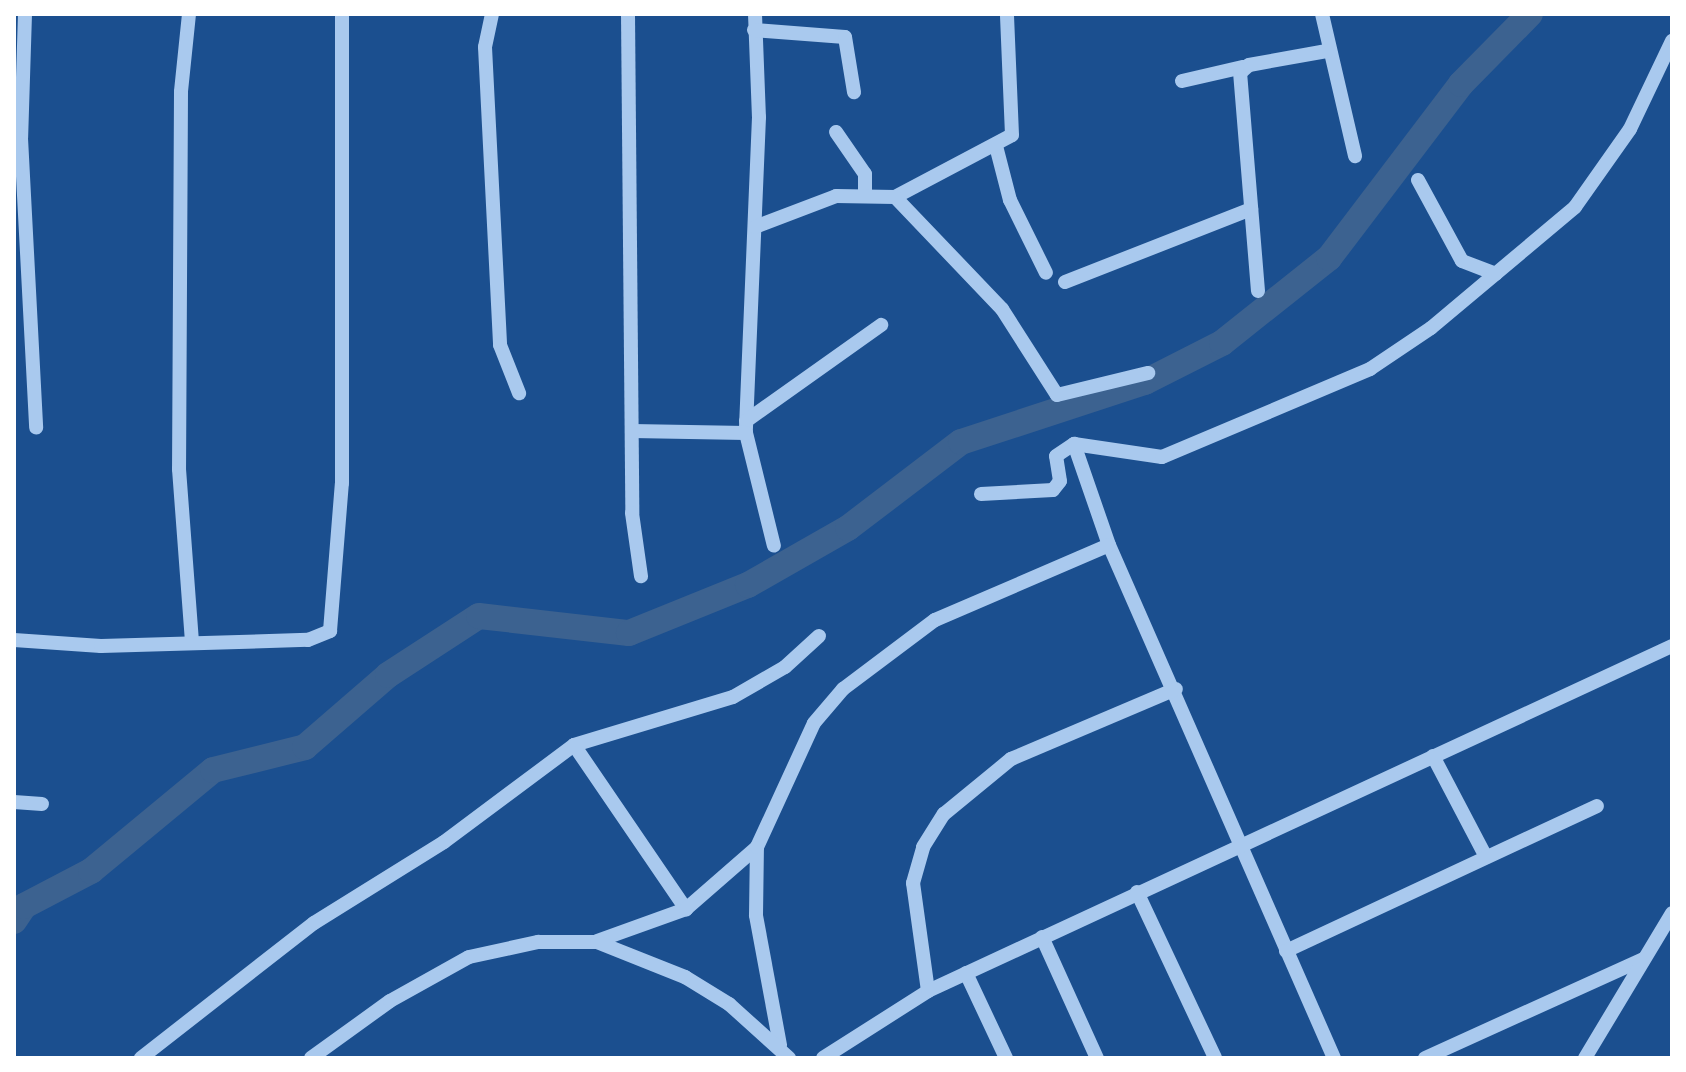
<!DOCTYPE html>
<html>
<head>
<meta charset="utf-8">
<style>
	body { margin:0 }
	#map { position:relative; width:1686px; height:1072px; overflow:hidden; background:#1b4f8f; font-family:Mulish,sans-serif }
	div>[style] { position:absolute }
	.river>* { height:26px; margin:-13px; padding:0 13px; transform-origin:13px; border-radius:13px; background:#3c6290 }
	.minor>* { height:14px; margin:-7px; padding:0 7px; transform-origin:7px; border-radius:7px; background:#a9c9ee }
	span { translate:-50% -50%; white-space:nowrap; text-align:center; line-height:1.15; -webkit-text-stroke:7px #1b4f8f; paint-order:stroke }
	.frame { position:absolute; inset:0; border:16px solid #fff; pointer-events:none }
</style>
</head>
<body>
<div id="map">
	<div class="river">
		<i style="left:14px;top:921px;width:18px;rotate:-56deg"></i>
		<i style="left:24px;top:906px;width:76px;rotate:-27.6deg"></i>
		<i style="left:91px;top:871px;width:158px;rotate:-39.6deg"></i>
		<i style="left:213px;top:770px;width:95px;rotate:-14deg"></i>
		<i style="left:305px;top:747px;width:110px;rotate:-40.9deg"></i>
		<i style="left:388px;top:675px;width:108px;rotate:-33deg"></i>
		<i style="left:479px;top:616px;width:151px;rotate:6.5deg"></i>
		<i style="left:629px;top:633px;width:128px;rotate:-22deg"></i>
		<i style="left:748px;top:585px;width:115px;rotate:-29.7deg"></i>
		<i style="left:848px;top:528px;width:142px;rotate:-37.3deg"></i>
		<i style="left:961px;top:442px;width:194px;rotate:-18.1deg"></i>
		<i style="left:1145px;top:382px;width:86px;rotate:-26.9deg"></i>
		<i style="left:1222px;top:343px;width:137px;rotate:-38.5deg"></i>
		<i style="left:1329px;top:258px;width:218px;rotate:-52.8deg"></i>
		<i style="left:1461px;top:84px;width:98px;rotate:-45.4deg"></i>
	</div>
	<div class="minor">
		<i style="left:25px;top:14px;width:124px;rotate:91.8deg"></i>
		<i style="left:21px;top:138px;width:290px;rotate:87deg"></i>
		<i style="left:189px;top:14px;width:78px;rotate:95.9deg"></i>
		<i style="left:181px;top:92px;width:377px;rotate:90.3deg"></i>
		<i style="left:179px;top:469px;width:171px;rotate:85.7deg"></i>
		<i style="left:492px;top:14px;width:34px;rotate:102deg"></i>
		<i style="left:485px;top:47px;width:298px;rotate:87.1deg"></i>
		<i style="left:500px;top:345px;width:52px;rotate:68.4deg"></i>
		<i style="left:628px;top:14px;width:499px;rotate:89.5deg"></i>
		<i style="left:632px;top:513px;width:64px;rotate:81.9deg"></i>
		<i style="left:755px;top:14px;width:103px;rotate:87.8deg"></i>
		<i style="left:759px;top:117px;width:316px;rotate:92.4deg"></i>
		<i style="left:746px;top:433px;width:116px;rotate:76.1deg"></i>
		<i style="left:1322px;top:14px;width:146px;rotate:76.9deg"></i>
		<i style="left:754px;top:30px;width:91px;rotate:4.4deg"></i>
		<i style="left:845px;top:37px;width:56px;rotate:80.7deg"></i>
		<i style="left:1182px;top:81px;width:63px;rotate:-12.9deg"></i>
		<i style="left:836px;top:132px;width:51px;rotate:55.4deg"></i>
		<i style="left:865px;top:174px;width:17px;rotate:90deg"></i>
		<i style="left:996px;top:146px;width:56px;rotate:75.5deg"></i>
		<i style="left:1010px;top:200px;width:81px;rotate:63.7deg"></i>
		<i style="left:1418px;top:180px;width:92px;rotate:61.5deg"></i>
		<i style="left:1462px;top:261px;width:36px;rotate:21deg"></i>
		<i style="left:895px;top:197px;width:132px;rotate:-27.9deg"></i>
		<i style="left:1012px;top:135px;width:121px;rotate:-92.4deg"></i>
		<i style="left:755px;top:227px;width:87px;rotate:-20.9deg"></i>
		<i style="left:836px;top:196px;width:59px;rotate:1deg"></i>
		<i style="left:895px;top:197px;width:155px;rotate:46.3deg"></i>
		<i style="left:1002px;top:309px;width:102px;rotate:57.4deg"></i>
		<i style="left:1057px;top:395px;width:94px;rotate:-13.6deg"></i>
		<i style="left:1065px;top:282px;width:200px;rotate:-21.4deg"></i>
		<i style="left:1258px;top:291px;width:219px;rotate:-94.7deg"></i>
		<i style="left:1240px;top:73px;width:12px;rotate:-42deg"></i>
		<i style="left:1249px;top:65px;width:79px;rotate:-10.2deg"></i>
		<i style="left:746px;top:421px;width:166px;rotate:-35.4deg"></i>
		<i style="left:632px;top:431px;width:114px;rotate:1deg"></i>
		<i style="left:1074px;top:444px;width:107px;rotate:70.9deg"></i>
		<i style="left:1109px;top:545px;width:560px;rotate:66.32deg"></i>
		<i style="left:981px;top:494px;width:72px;rotate:-3.2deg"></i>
		<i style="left:1053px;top:490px;width:11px;rotate:-52deg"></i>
		<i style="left:1060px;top:481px;width:25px;rotate:-99deg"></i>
		<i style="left:1056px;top:456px;width:22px;rotate:-34deg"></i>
		<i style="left:1074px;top:444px;width:89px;rotate:8.4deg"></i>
		<i style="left:1162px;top:457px;width:226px;rotate:-22.9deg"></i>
		<i style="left:1370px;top:369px;width:73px;rotate:-33.9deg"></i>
		<i style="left:1431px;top:328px;width:188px;rotate:-40deg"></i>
		<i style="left:1575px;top:207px;width:95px;rotate:-54.8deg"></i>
		<i style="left:1630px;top:129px;width:98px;rotate:-64.5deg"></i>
		<i style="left:14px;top:640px;width:87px;rotate:3.9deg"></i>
		<i style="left:101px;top:646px;width:207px;rotate:-1.7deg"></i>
		<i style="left:308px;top:640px;width:24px;rotate:-22deg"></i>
		<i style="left:330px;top:631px;width:148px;rotate:-85.4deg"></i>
		<i style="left:342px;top:483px;width:469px;rotate:-90deg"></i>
		<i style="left:574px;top:745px;width:199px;rotate:55.7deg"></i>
		<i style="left:1433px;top:756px;width:114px;rotate:62.3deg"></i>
		<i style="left:14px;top:802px;width:28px;rotate:4deg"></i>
		<i style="left:1137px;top:892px;width:183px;rotate:64.8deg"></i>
		<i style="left:1042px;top:937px;width:133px;rotate:65.6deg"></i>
		<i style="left:597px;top:941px;width:95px;rotate:-19.8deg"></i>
		<i style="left:686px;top:909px;width:94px;rotate:-41.1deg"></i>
		<i style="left:1286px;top:951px;width:343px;rotate:-25deg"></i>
		<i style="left:966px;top:973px;width:94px;rotate:64.8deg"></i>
		<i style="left:928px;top:991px;width:109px;rotate:-97.9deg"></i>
		<i style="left:913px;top:883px;width:37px;rotate:-74deg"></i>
		<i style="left:923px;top:847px;width:39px;rotate:-58deg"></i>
		<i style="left:944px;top:814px;width:87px;rotate:-39.4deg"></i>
		<i style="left:1011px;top:759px;width:179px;rotate:-23deg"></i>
		<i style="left:780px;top:1045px;width:132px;rotate:-100.5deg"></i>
		<i style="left:756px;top:915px;width:68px;rotate:-89.2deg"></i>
		<i style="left:757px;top:847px;width:136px;rotate:-65.3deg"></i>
		<i style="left:814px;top:723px;width:45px;rotate:-49.5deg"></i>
		<i style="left:843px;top:689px;width:115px;rotate:-36.9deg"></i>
		<i style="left:935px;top:620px;width:189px;rotate:-23.3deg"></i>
		<i style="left:141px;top:1058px;width:219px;rotate:-38deg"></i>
		<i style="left:314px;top:923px;width:153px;rotate:-31.9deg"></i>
		<i style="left:444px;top:842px;width:162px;rotate:-36.7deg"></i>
		<i style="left:574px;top:745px;width:166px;rotate:-16.8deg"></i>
		<i style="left:733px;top:697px;width:60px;rotate:-30deg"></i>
		<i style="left:785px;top:667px;width:46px;rotate:-42.4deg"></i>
		<i style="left:311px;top:1058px;width:97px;rotate:-35.8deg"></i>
		<i style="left:390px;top:1001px;width:90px;rotate:-29.1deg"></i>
		<i style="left:469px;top:957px;width:71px;rotate:-12.3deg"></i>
		<i style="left:538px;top:942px;width:59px"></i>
		<i style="left:597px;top:942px;width:95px;rotate:21.7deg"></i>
		<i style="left:685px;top:977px;width:52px;rotate:31.5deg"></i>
		<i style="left:729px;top:1004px;width:81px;rotate:42deg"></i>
		<i style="left:823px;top:1058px;width:125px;rotate:-32.5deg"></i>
		<i style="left:928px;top:991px;width:820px;rotate:-24.88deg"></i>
		<i style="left:1425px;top:1058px;width:239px;rotate:-24.4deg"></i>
		<i style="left:1585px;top:1058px;width:169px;rotate:-59deg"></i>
	</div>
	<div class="frame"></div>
</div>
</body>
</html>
